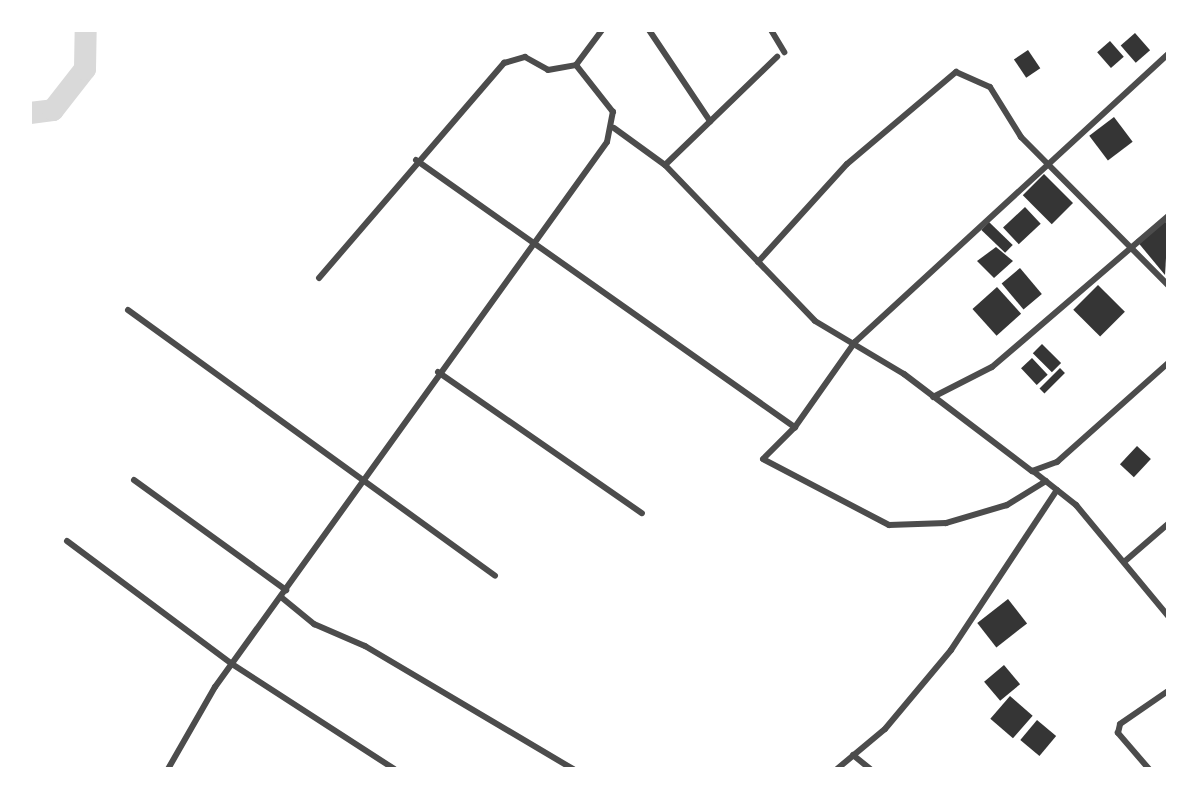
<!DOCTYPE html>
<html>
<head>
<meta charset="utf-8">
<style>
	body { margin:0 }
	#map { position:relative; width:1198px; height:799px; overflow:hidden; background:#fff; font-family:Ubuntu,sans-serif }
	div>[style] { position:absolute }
	.river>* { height:22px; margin:-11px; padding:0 11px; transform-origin:11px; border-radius:11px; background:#d9d9d9 }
	.building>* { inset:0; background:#353535; transform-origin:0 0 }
	.minor>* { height:6px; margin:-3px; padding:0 3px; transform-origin:3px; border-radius:3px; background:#4c4c4c }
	span { translate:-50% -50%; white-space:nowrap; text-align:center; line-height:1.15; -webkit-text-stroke:8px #fff; paint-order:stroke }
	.frame { position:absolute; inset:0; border:32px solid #fff; pointer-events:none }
</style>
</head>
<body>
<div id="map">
	<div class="river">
		<i style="left:30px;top:113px;width:23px;rotate:-7deg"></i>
		<i style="left:53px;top:110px;width:52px;rotate:-52deg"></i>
		<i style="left:85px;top:69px;width:39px;rotate:-89deg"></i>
	</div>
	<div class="building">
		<i style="left:1135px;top:33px;width:23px;height:19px;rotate:49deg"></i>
		<i style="left:1110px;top:41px;width:21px;height:17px;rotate:49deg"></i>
		<i style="left:1028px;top:50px;width:22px;height:17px;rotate:56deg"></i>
		<i style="left:1114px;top:117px;width:31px;height:31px;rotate:53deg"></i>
		<i style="left:1044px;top:174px;width:41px;height:30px;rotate:45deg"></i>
		<i style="left:1025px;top:207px;width:23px;height:30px;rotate:47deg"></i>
		<i style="clip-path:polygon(1163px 219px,1168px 225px,1165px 275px,1136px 240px)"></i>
		<i style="left:989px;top:222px;width:33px;height:11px;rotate:44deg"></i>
		<i style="clip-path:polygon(996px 247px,1013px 261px,994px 278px,977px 261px)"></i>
		<i style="left:1020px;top:268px;width:34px;height:24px;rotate:50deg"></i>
		<i style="left:1098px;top:285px;width:38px;height:35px;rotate:45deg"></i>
		<i style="left:997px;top:287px;width:36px;height:33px;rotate:48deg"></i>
		<i style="left:1042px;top:344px;width:27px;height:13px;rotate:45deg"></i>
		<i style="left:1032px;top:358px;width:23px;height:15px;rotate:47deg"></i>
		<i style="left:1060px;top:368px;width:7px;height:29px;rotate:45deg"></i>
		<i style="left:1137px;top:446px;width:19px;height:25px;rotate:43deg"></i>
		<i style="left:1008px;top:599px;width:31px;height:39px;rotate:52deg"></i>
		<i style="left:1004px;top:665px;width:25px;height:26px;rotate:50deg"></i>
		<i style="left:1010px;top:696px;width:30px;height:30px;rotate:41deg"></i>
		<i style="left:1037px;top:720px;width:25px;height:26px;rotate:40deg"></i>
	</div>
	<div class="minor">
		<i style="left:649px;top:30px;width:110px;rotate:56.2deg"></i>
		<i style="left:771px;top:30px;width:26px;rotate:59deg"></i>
		<i style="left:614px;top:128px;width:63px;rotate:36deg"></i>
		<i style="left:665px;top:165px;width:216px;rotate:46.1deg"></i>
		<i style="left:815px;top:321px;width:104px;rotate:30.8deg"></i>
		<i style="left:904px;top:374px;width:161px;rotate:37.2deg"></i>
		<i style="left:1032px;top:471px;width:27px;rotate:-20deg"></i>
		<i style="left:1057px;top:462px;width:149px;rotate:-41.7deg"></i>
		<i style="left:416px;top:160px;width:464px;rotate:35.2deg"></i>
		<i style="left:665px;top:165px;width:156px;rotate:-44deg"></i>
		<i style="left:758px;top:262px;width:132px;rotate:-47.8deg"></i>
		<i style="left:847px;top:164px;width:143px;rotate:-40.2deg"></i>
		<i style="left:956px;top:72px;width:37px;rotate:24deg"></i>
		<i style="left:990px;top:87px;width:59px;rotate:58.2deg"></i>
		<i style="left:1021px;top:137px;width:209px;rotate:45.2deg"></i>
		<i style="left:319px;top:278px;width:284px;rotate:-49.3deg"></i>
		<i style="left:504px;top:63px;width:22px;rotate:-16deg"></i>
		<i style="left:525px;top:57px;width:26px;rotate:29deg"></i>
		<i style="left:548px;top:70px;width:28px;rotate:-10deg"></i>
		<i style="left:128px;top:310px;width:453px;rotate:35.9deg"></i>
		<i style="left:438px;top:372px;width:248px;rotate:34.7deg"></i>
		<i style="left:933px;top:397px;width:66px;rotate:-27deg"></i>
		<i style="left:992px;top:367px;width:232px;rotate:-40.6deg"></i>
		<i style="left:1033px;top:471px;width:55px;rotate:38.3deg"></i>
		<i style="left:1076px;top:505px;width:144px;rotate:50.3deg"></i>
		<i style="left:134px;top:480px;width:188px;rotate:35.9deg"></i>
		<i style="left:1046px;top:481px;width:46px;rotate:148.4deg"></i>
		<i style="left:1007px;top:505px;width:64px;rotate:163.6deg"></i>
		<i style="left:946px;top:523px;width:57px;rotate:178deg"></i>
		<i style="left:889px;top:525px;width:142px;rotate:-152.4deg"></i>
		<i style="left:763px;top:459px;width:45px;rotate:-45deg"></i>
		<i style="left:795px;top:427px;width:104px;rotate:-54.8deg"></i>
		<i style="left:855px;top:342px;width:425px;rotate:-42.6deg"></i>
		<i style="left:67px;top:541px;width:206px;rotate:36.7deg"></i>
		<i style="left:232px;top:664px;width:193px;rotate:32.9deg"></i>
		<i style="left:1124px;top:562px;width:58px;rotate:-40.8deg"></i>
		<i style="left:281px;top:597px;width:43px;rotate:39.3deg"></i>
		<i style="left:314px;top:624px;width:56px;rotate:23.3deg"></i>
		<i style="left:365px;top:646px;width:242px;rotate:30.6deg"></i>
		<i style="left:853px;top:755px;width:22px;rotate:39deg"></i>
		<i style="left:168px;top:769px;width:95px;rotate:-60.2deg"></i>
		<i style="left:215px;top:687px;width:671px;rotate:-54.27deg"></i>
		<i style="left:607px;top:142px;width:31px;rotate:-79deg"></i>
		<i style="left:613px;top:112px;width:60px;rotate:-128.2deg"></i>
		<i style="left:576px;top:65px;width:44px;rotate:-53.4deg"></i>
		<i style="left:837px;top:769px;width:62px;rotate:-39.8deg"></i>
		<i style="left:885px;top:729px;width:103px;rotate:-50.1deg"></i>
		<i style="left:951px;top:650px;width:192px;rotate:-56.5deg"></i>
		<i style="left:1149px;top:769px;width:48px;rotate:-130.7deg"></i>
		<i style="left:1118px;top:733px;width:9px;rotate:-77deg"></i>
		<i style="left:1120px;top:724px;width:58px;rotate:-34.5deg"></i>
	</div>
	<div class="frame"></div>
</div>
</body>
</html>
